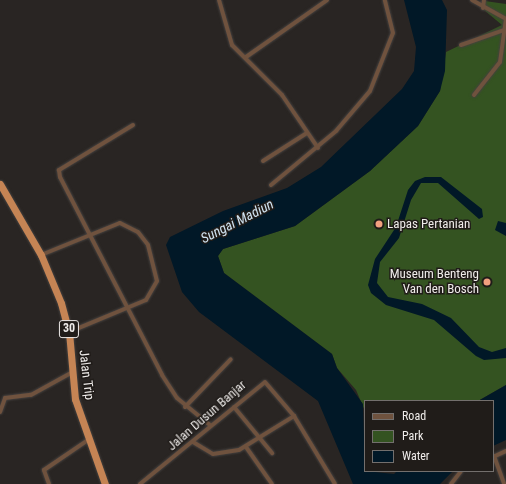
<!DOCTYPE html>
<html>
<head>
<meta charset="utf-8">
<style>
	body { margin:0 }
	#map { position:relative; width:506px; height:484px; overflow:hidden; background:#292523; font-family:"Roboto Condensed",sans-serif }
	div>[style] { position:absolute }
	.green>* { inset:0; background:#345321 }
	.water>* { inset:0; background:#011827 }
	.roads { filter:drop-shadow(0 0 1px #45413f) drop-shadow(0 0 1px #45413f) }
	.minor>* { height:4px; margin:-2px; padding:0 2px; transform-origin:2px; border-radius:2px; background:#6f523e }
	.trunk>* { height:7px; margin:-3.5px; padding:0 3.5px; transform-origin:3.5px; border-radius:3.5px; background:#c58454 }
	.dots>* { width:11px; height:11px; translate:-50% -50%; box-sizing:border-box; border:2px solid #201c19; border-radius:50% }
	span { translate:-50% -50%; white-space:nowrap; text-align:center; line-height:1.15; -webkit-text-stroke:3px #201c19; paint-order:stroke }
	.shield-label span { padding:1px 3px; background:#201c19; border:1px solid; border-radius:3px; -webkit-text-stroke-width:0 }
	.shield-label { font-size:12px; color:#efecea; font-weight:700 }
	.poi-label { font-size:13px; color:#efecea }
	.left { translate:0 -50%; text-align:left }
	.right { translate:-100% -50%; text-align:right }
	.street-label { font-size:13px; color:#efecea }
	.water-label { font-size:14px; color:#d1e4f2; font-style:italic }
	.legend { position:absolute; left:364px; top:400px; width:130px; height:72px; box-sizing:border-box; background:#201c19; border:1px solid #736f6d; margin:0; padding:5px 7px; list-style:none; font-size:12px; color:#efecea }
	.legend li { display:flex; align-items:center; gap:8px; height:20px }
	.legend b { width:20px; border:1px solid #736f6d }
</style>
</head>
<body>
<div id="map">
	<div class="green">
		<i style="clip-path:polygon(485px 1px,506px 4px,506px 385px,478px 401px,365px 401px,365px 411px,356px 390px,337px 368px,332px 354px,224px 273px,218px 256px,223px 249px,295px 226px,370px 171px,418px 126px,440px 91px,446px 52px,502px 25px,484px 10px)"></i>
	</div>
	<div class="water">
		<i style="clip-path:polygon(404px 0,442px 0,447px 10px,445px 71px,440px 91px,418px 126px,370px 171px,295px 226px,223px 249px,218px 256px,224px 273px,332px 354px,337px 368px,363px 404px,365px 471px,394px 474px,397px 471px,453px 471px,440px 484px,353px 484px,318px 401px,199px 312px,182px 292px,166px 245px,170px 237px,223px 211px,287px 188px,321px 167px,402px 89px,414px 71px,416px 47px)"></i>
		<i style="clip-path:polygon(425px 177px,441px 177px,482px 209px,483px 217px,479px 219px,438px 183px,421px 183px,411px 200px,399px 238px,380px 262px,377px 283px,388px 297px,422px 304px,451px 318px,479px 347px,492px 352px,506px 348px,506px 358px,484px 360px,476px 356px,434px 320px,386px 305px,371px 293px,368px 285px,375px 259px,396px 227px,408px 190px,415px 181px)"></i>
		<i style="clip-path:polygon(498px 221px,506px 223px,506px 236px,495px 230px)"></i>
		<i style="clip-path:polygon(506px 385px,506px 440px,493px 446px,493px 401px,478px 401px)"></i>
	</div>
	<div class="roads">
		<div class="minor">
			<i style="left:219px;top:0;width:47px;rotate:73.9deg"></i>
			<i style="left:232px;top:45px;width:71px;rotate:45deg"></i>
			<i style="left:282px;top:95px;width:64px;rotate:55.8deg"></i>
			<i style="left:472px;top:0;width:39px;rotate:29deg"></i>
			<i style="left:483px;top:8px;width:8px;rotate:-83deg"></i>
			<i style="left:461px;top:45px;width:46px;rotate:-19.2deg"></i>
			<i style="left:246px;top:57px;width:99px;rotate:-35.1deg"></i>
			<i style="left:474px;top:95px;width:42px;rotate:-51.8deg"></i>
			<i style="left:500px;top:62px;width:43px;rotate:-82.1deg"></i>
			<i style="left:133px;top:125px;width:87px;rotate:148.7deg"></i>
			<i style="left:59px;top:170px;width:7px;rotate:82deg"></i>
			<i style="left:60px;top:177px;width:223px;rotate:62.7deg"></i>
			<i style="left:162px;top:375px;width:27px;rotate:57deg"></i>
			<i style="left:177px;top:398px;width:43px;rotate:39.3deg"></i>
			<i style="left:263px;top:161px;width:52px;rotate:-32.5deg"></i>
			<i style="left:271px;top:185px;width:85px;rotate:-39.7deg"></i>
			<i style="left:336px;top:131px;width:52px;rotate:-49.6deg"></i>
			<i style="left:370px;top:91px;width:62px;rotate:-68.4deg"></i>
			<i style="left:393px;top:33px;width:34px;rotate:-104deg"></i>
			<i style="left:41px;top:255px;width:85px;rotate:-22.1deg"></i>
			<i style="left:120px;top:223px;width:20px;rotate:27deg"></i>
			<i style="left:138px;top:232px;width:16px;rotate:52deg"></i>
			<i style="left:148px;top:245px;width:37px;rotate:76deg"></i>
			<i style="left:157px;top:281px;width:22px;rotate:120deg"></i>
			<i style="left:146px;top:300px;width:83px;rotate:157.4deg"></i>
			<i style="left:185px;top:407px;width:66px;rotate:-46.2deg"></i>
			<i style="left:234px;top:407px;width:60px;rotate:50.4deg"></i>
			<i style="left:0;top:412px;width:15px;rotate:-70deg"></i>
			<i style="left:5px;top:398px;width:26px;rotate:-7deg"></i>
			<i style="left:31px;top:395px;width:46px;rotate:-28.8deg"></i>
			<i style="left:193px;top:442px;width:23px;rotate:31deg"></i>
			<i style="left:213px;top:454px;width:26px;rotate:-9deg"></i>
			<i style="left:239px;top:450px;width:65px;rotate:-31.7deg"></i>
			<i style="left:246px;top:447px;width:45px;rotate:54.9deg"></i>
			<i style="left:494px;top:456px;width:30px;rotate:70deg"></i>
			<i style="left:493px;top:457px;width:14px;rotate:-25deg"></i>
			<i style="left:49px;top:484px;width:15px;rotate:-110deg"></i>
			<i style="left:44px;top:470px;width:53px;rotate:-34.3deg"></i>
			<i style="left:140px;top:484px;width:161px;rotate:-39.2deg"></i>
			<i style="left:265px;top:382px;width:45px;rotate:49.5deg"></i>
			<i style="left:294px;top:416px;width:79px;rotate:58.9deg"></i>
			<i style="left:451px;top:484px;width:16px;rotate:-52deg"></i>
		</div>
		<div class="trunk">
			<i style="left:0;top:184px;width:82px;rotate:60deg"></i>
			<i style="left:41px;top:255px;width:52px;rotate:67.4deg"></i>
			<i style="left:61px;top:303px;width:30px;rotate:75deg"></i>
			<i style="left:69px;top:332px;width:67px;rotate:84.9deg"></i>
			<i style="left:75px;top:399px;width:90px;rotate:70.6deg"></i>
		</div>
	</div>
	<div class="dots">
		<i style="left:379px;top:224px;background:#f2a07f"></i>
		<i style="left:487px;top:282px;background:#f2a07f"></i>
	</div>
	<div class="shield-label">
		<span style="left:69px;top:329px">30</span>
	</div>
	<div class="poi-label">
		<span class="left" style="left:387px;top:224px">Lapas Pertanian</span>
		<span class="right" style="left:479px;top:282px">Museum Benteng<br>Van den Bosch</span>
	</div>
	<div class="street-label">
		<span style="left:86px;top:375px;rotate:83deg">Jalan Trip</span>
		<span style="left:207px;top:416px;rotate:-41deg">Jalan Dusun Banjar</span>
	</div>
	<div class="water-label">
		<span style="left:237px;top:221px;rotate:-27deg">Sungai Madiun</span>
	</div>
	<ul class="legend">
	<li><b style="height:5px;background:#6f523e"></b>Road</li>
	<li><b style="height:11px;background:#345321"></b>Park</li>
	<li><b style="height:11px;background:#011827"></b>Water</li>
	</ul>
</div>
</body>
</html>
